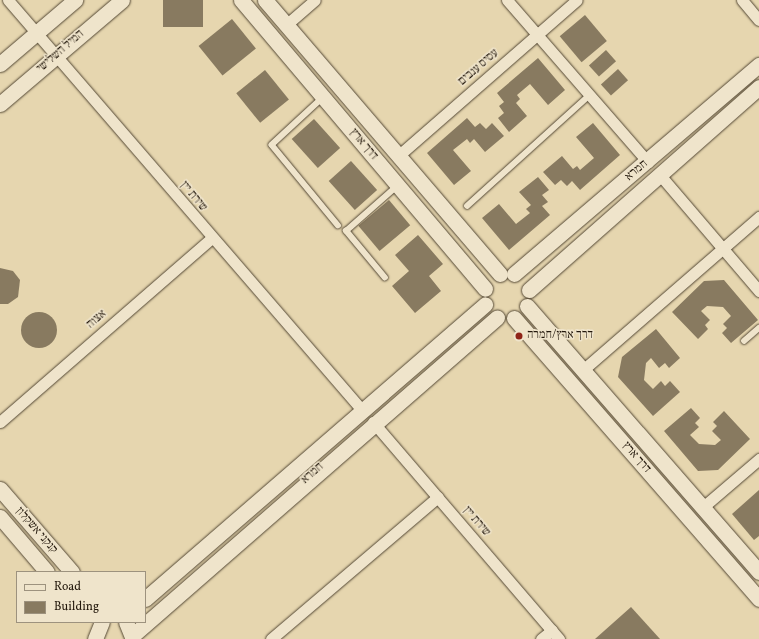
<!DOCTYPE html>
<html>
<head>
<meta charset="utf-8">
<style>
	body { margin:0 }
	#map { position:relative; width:759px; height:639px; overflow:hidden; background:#e6d6af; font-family:Vollkorn,"Frank Ruhl Libre",serif }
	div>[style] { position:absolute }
	.building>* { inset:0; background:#887a60; transform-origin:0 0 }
	.round { border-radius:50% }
	.roads { filter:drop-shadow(0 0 1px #534734) drop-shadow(0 0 1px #534734) }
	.lane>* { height:5.5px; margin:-2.75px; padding:0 2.75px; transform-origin:2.75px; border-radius:2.75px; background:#efe4cb }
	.street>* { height:11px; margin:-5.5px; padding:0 5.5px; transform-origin:5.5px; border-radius:5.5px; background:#efe4cb }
	.secondary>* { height:15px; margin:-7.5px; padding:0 7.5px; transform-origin:7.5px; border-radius:7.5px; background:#efe4cb }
	.dots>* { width:11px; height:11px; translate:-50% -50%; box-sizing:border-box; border:2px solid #efe4cb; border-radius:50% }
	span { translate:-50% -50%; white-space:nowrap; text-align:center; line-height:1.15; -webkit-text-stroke:3px #efe4cb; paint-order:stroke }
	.street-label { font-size:12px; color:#22170b }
	.poi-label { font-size:12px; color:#22170b }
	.left { translate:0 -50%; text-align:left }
	.legend { position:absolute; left:16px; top:571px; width:130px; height:52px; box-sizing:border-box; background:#efe4cb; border:1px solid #9d927e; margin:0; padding:5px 7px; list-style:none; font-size:12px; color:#22170b }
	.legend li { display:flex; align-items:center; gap:8px; height:20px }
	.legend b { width:20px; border:1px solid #9d927e }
</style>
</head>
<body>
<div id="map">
	<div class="building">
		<i style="left:163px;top:0;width:40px;height:27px"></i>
		<i style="left:585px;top:15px;width:34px;height:33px;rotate:50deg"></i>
		<i style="left:232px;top:19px;width:38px;height:43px;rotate:51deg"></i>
		<i style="left:606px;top:50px;width:15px;height:23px;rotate:48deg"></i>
		<i style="clip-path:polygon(538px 58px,565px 90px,548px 105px,530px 84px,517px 95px,520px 99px,516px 103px,527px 116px,509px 132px,498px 118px,504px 113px,499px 106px,504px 102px,497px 93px)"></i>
		<i style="left:618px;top:69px;width:15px;height:23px;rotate:48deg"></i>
		<i style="left:265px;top:70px;width:38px;height:37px;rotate:51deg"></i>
		<i style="clip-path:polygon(467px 118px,475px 127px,480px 123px,486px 129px,492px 123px,504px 136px,485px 152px,474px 139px,470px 143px,467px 139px,453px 150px,471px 171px,454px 185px,427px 153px)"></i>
		<i style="left:314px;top:119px;width:39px;height:30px;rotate:48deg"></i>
		<i style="clip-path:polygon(593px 123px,620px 155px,580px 190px,572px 181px,567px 186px,561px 180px,555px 185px,543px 172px,562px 156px,573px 169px,577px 166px,580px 170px,594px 158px,576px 137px)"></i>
		<i style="left:351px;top:161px;width:39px;height:30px;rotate:48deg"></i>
		<i style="clip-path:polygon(538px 177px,549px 190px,542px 195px,548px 202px,542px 206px,550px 215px,509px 250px,482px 218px,499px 204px,516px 224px,530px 213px,526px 209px,531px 205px,519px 192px)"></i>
		<i style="left:389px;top:200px;width:33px;height:40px;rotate:50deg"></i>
		<i style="clip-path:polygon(418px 235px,443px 264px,429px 276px,441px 291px,415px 313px,392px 286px,409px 271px,395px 255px)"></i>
		<i style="clip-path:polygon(0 268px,13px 271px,20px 280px,18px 297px,8px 304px,0 304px)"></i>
		<i style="clip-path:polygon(724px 280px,758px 320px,731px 343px,722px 333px,727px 328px,723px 324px,731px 316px,723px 307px,707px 306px,701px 311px,710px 320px,705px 325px,708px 329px,698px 339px,672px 312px,704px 281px)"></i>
		<i class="round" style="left:21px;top:312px;width:36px;height:36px"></i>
		<i style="clip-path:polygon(656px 329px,680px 358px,669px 368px,665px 363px,659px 368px,651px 358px,646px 363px,644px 380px,653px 389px,661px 381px,665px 386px,670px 381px,680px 392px,653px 416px,618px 377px,622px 357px)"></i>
		<i style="clip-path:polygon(691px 408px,700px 418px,695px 423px,699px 427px,690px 435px,699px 444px,715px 445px,721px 440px,712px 431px,717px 426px,713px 422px,724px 411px,750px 439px,718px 470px,698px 471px,664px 431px)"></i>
		<i style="clip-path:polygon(759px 490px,759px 536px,754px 540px,732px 514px)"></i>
		<i style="clip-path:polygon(631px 607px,660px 639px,595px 639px)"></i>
	</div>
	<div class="roads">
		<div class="lane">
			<i style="left:323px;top:98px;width:69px;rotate:137.3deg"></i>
			<i style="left:272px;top:145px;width:104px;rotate:50.5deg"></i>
			<i style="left:467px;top:206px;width:166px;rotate:-42.1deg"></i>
			<i style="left:385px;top:278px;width:61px;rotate:-129.7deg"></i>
			<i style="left:346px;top:231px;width:68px;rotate:-41.4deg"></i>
			<i style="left:744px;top:341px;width:20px;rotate:-41deg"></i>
		</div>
		<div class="street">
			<i style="left:8px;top:0;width:540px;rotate:49.2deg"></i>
			<i style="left:507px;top:0;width:215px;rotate:49deg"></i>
			<i style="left:742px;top:0;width:26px;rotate:50deg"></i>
			<i style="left:286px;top:25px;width:38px;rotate:-41deg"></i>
			<i style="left:398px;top:156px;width:237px;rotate:-41.1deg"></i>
			<i style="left:660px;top:175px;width:153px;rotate:49.5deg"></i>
			<i style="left:584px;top:369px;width:232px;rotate:-41deg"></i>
			<i style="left:0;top:422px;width:281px;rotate:-41deg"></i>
			<i style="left:373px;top:422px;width:286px;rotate:49.4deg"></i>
			<i style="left:703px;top:507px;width:74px;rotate:-40.6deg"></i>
			<i style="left:271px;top:639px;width:219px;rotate:-40.4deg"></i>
			<i style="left:541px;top:639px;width:14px;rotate:-39deg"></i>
		</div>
		<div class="secondary">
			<i style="left:241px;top:0;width:378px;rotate:49.8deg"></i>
			<i style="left:265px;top:0;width:361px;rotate:49.4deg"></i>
			<i style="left:0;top:64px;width:99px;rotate:-40.5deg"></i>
			<i style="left:0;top:104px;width:160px;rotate:-40.4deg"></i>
			<i style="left:514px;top:274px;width:322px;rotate:-40.5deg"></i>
			<i style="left:529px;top:290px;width:307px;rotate:-41.4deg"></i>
			<i style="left:527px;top:306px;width:353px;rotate:48.9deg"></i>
			<i style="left:514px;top:318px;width:373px;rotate:48.9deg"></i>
			<i style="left:0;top:489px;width:110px;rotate:49.1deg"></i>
			<i style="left:0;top:517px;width:72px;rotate:49.5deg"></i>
			<i style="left:145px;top:599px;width:450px;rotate:-40.9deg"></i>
			<i style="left:126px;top:622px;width:18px;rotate:68deg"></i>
			<i style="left:133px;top:635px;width:483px;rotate:-41.1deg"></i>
			<i style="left:95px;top:639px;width:18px;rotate:-68deg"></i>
		</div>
	</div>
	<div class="dots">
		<i style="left:519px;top:336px;background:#8f2418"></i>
	</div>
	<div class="street-label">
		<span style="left:61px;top:52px;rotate:-41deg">המיל השלישי</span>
		<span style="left:479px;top:68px;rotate:-41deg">עסיס ענבים</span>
		<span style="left:363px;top:145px;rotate:50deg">דרך ארץ</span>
		<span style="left:637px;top:171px;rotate:-40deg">חמרא</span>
		<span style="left:193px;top:197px;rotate:50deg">שירת יין</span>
		<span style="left:97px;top:320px;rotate:-41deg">אצוה</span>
		<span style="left:636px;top:458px;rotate:49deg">דרך ארץ</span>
		<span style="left:313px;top:474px;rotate:-41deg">חמרא</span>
		<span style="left:476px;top:522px;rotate:49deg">שירת יין</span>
		<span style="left:36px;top:531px;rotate:49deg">קנקני אשקלון</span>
	</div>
	<div class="poi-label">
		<span class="left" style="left:527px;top:336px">דרך ארץ/חמרה</span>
	</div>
	<ul class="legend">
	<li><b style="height:5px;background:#efe4cb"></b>Road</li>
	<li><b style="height:11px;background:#887a60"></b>Building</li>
	</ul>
</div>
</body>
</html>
